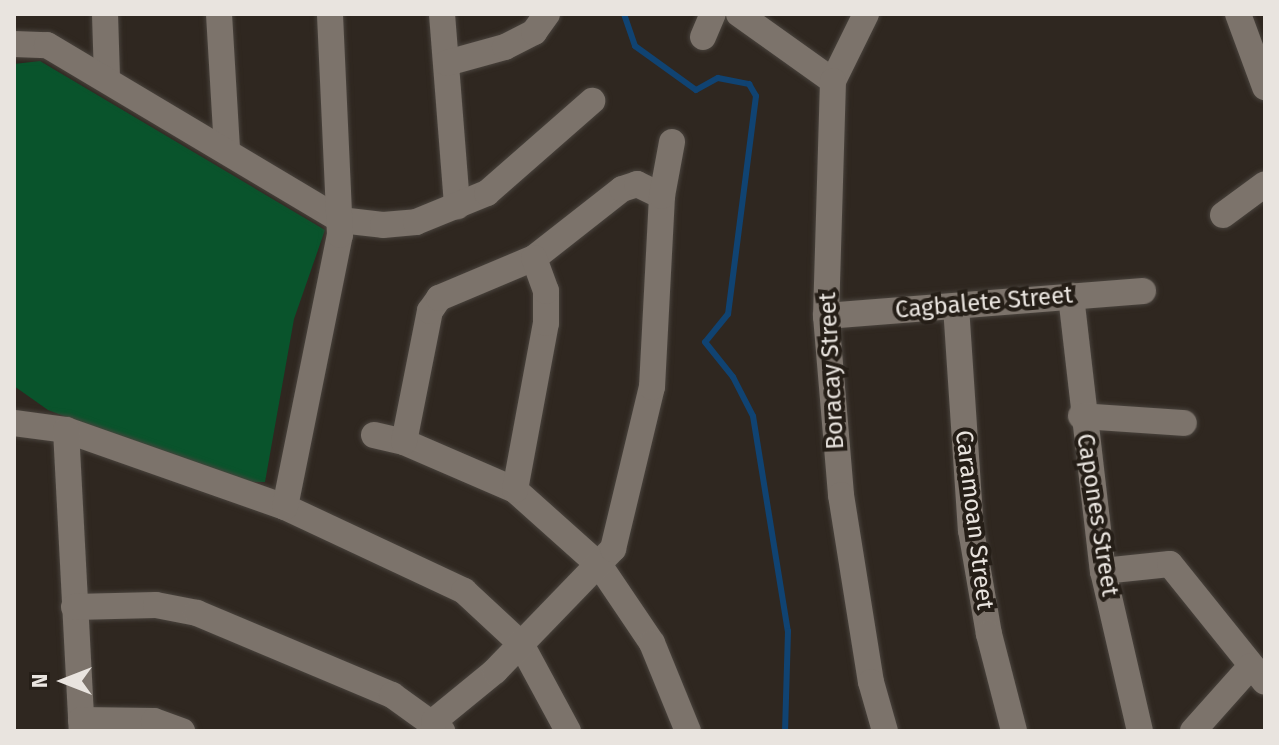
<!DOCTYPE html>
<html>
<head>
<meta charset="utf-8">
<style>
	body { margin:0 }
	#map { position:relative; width:1279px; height:745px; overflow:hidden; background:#2f2720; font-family:"Fira Sans",sans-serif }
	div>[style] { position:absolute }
	.green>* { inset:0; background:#09542c }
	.stream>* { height:6px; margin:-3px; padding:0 3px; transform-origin:3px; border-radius:3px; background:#104372 }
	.roads { filter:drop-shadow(0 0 2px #49433d) drop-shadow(0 0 2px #49433d) }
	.street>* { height:26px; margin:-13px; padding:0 13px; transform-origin:13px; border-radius:13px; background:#7c736b }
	span { translate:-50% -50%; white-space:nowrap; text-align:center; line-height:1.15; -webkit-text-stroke:8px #251e17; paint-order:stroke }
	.street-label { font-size:24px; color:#e9e4df }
	.frame { position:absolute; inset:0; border:16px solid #e9e4df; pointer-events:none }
	.north { position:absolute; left:24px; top:641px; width:80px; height:80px; -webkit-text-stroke:6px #251e17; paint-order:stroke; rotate:270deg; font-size:22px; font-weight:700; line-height:32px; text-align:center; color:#e9e4df }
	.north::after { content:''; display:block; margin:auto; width:28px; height:36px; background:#e9e4df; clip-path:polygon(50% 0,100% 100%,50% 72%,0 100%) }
</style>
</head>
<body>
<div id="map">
	<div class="green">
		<i style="clip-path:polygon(40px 61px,325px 230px,294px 319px,265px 482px,235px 482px,48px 410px,14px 386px,14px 64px)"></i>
	</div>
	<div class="stream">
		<i style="left:624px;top:14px;width:34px;rotate:71deg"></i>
		<i style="left:635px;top:46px;width:75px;rotate:35.8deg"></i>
		<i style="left:696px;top:90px;width:25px;rotate:-29deg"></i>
		<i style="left:718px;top:78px;width:32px;rotate:11deg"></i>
		<i style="left:749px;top:84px;width:14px;rotate:60deg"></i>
		<i style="left:756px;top:96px;width:220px;rotate:97.3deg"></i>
		<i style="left:728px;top:314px;width:36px;rotate:129deg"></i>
		<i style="left:705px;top:342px;width:45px;rotate:51.3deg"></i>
		<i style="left:733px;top:377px;width:44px;rotate:62.9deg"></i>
		<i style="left:753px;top:416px;width:218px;rotate:80.8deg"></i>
		<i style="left:788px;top:631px;width:100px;rotate:91.7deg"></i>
	</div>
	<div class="roads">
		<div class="street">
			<i style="left:105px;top:14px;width:63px;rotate:88.2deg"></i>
			<i style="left:219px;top:14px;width:134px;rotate:86.6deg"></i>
			<i style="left:442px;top:14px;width:193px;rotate:85.5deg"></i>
			<i style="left:739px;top:14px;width:115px;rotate:35.5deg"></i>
			<i style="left:866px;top:14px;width:75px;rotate:116.2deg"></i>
			<i style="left:833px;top:81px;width:235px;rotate:91.7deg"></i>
			<i style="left:826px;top:316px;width:180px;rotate:85.2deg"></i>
			<i style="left:841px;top:495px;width:189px;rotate:80.9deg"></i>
			<i style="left:871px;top:682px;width:51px;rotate:74.1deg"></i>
			<i style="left:1238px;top:14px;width:78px;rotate:69.7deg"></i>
			<i style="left:703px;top:37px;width:25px;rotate:-67deg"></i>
			<i style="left:14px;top:44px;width:33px;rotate:2deg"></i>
			<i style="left:47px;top:45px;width:341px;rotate:30.8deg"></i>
			<i style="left:340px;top:220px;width:43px;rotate:6.6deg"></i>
			<i style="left:383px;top:225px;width:33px;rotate:-5deg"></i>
			<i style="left:416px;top:222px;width:77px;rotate:-22.2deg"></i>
			<i style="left:487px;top:193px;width:140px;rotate:-41.2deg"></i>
			<i style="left:447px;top:63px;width:60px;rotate:-15.4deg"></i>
			<i style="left:505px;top:47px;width:33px;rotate:-27deg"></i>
			<i style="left:534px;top:32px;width:22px;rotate:-54deg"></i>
			<i style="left:1223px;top:215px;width:52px;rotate:-36.4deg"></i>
			<i style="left:1071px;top:296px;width:277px;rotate:83.4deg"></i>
			<i style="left:1103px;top:571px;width:164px;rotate:77deg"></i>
			<i style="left:956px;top:306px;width:225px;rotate:86.2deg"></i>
			<i style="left:971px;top:530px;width:106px;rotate:80.2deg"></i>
			<i style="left:989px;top:634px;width:100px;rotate:75.5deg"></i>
			<i style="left:826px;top:316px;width:318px;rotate:-4.5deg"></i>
			<i style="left:1081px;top:416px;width:103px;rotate:3.9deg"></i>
			<i style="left:14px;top:423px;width:52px;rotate:7.7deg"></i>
			<i style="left:66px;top:430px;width:232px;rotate:19.4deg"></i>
			<i style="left:285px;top:507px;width:198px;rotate:25.1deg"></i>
			<i style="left:464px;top:591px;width:78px;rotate:42.9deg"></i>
			<i style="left:521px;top:644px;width:99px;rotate:61.6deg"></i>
			<i style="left:66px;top:430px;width:301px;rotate:87deg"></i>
			<i style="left:374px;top:435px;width:31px;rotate:13deg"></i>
			<i style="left:404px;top:442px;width:121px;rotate:23.4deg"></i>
			<i style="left:515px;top:490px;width:114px;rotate:41.8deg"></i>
			<i style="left:600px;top:566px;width:93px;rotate:56deg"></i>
			<i style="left:652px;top:643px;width:95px;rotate:67.8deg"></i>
			<i style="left:404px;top:442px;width:134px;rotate:-78.8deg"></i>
			<i style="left:430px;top:311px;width:16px;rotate:-55deg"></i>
			<i style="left:439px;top:298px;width:103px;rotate:-22.8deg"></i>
			<i style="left:534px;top:258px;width:112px;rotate:-38.1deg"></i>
			<i style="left:622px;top:189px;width:16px;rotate:-18deg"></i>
			<i style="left:637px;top:184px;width:28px;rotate:26deg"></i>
			<i style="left:515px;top:490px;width:170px;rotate:-79.5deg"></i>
			<i style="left:546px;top:323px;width:32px;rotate:-90deg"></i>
			<i style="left:546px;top:291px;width:35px;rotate:-110deg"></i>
			<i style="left:285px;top:507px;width:278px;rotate:-78.6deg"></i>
			<i style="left:340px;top:235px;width:221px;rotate:-92.6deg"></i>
			<i style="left:1103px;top:571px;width:67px;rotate:-6deg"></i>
			<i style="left:1170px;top:564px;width:151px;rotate:51.2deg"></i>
			<i style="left:74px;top:607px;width:82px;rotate:-1.4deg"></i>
			<i style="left:156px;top:605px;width:42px;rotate:11deg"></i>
			<i style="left:197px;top:613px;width:212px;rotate:22.8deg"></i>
			<i style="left:392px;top:695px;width:62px;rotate:35.8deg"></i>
			<i style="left:81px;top:720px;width:73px;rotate:0.8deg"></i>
			<i style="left:154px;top:721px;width:30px;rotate:20deg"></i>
			<i style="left:434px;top:721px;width:79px;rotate:-39.3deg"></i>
			<i style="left:495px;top:671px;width:170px;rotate:-46deg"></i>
			<i style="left:613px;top:549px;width:167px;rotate:-76.5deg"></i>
			<i style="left:652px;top:387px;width:191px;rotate:-87deg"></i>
			<i style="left:662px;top:196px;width:55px;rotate:-79.5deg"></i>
			<i style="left:1193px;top:731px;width:87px;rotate:-48.3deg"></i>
		</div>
	</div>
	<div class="street-label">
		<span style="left:984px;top:303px;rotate:-5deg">Cagbalete Street</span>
		<span style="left:832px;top:371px;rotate:-93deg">Boracay Street</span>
		<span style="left:1097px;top:515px;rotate:81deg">Capones Street</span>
		<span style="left:974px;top:520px;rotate:83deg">Caramoan Street</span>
	</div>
	<div class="frame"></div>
	<div class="north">N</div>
</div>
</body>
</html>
